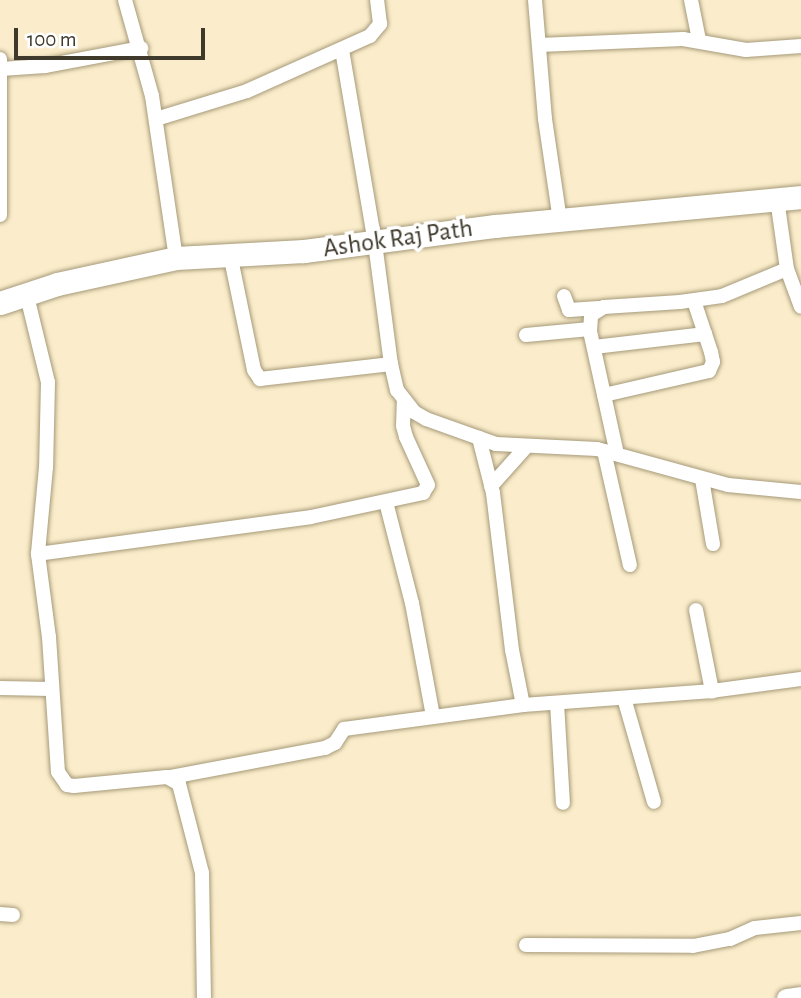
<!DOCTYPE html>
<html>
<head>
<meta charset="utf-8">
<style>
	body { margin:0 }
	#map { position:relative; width:801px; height:998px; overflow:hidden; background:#fbedcb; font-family:"Alegreya Sans",sans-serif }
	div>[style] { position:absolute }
	.roads { filter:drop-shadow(0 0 2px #a69a79) drop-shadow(0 0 2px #a69a79) }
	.minor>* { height:14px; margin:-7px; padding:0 7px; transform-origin:7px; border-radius:7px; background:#fff }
	.secondary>* { height:19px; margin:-9.5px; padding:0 9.5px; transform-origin:9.5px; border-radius:9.5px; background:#fff }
	.primary>* { height:23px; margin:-11.5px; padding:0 11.5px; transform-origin:11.5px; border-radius:11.5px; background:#fff }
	span { translate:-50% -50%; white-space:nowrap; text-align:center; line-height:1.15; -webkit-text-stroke:7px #fff; paint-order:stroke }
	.street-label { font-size:26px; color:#3e392b }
	.scale { position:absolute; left:14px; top:28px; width:191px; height:32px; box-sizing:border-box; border:4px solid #3e392b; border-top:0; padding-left:9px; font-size:21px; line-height:24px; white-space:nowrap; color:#3e392b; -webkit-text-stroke:5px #fff; paint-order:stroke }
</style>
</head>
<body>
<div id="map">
	<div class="roads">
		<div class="minor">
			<i style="left:125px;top:0;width:100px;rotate:74.3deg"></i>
			<i style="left:152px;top:96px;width:164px;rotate:81.6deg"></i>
			<i style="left:535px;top:0;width:119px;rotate:85.2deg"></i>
			<i style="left:545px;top:119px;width:103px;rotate:81.6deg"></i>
			<i style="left:691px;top:0;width:41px;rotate:78.7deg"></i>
			<i style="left:539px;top:45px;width:144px;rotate:-2.4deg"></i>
			<i style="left:683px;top:39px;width:64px;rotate:9.9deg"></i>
			<i style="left:746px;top:50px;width:55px;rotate:-4.2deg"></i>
			<i style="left:342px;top:50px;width:196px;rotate:80.3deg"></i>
			<i style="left:375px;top:243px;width:122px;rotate:82.5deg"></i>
			<i style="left:391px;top:364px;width:27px;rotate:77deg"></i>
			<i style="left:397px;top:390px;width:28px;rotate:52deg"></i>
			<i style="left:414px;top:412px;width:14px;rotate:30deg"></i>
			<i style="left:426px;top:419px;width:74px;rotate:19.7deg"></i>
			<i style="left:496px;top:444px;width:101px;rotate:2.8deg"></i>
			<i style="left:597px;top:449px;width:136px;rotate:15.4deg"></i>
			<i style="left:728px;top:485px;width:73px;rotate:5.5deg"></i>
			<i style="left:0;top:59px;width:156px;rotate:90deg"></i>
			<i style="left:1px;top:69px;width:44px;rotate:-3.9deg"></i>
			<i style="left:45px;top:66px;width:98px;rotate:-10.6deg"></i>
			<i style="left:156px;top:119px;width:95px;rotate:-17.1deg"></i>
			<i style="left:247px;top:91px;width:135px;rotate:-24.1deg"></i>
			<i style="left:370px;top:36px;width:16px;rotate:-50deg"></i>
			<i style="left:380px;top:24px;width:24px;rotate:-97deg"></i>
			<i style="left:777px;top:199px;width:71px;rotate:81.9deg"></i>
			<i style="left:787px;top:269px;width:40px;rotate:69.8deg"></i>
			<i style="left:230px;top:254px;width:118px;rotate:78.3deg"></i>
			<i style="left:254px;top:370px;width:11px;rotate:56deg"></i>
			<i style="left:260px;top:379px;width:132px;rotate:-6.5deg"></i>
			<i style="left:26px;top:292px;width:93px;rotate:76.3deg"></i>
			<i style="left:48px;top:382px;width:85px;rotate:91.3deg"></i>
			<i style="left:46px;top:467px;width:87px;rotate:95.3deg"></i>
			<i style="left:38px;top:554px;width:84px;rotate:82.5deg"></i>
			<i style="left:49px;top:637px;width:135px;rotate:86.2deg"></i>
			<i style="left:58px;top:772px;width:16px;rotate:55deg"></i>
			<i style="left:67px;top:785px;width:7px;rotate:8deg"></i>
			<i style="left:74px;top:786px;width:93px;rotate:-5.5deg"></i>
			<i style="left:167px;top:777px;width:14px;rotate:30deg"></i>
			<i style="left:179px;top:784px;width:92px;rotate:75.5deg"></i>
			<i style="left:202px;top:873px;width:125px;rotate:89.1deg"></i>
			<i style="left:564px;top:296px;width:15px;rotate:70deg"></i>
			<i style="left:569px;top:310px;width:30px;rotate:-4deg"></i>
			<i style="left:526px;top:335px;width:64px;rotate:-5.4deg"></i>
			<i style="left:594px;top:347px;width:112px;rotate:-6.7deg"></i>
			<i style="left:604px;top:395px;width:108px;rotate:-12.9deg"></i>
			<i style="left:709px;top:371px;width:10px;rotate:-66deg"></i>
			<i style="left:713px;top:362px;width:10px;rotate:-101deg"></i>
			<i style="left:711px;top:352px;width:54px;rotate:-108.4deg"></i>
			<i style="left:604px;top:451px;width:117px;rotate:77.2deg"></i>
			<i style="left:617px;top:454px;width:126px;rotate:-102.4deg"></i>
			<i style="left:590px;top:331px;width:16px;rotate:-86deg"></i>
			<i style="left:591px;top:315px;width:15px;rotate:-32deg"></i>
			<i style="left:604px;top:307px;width:76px;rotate:-3.8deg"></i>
			<i style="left:680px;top:302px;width:42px;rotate:-8.1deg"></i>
			<i style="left:722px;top:296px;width:70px;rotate:-22.6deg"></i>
			<i style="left:702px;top:479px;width:66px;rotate:80.4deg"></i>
			<i style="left:491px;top:486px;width:52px;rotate:-48.1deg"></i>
			<i style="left:386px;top:502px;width:104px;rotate:75.6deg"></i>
			<i style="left:412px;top:603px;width:115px;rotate:79.5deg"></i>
			<i style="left:38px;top:554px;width:275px;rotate:-7.7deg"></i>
			<i style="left:311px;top:517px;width:115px;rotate:-12.1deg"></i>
			<i style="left:423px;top:493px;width:9px;rotate:-58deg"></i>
			<i style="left:428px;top:485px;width:53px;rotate:-114.6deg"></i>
			<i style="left:406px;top:437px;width:11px;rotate:-105deg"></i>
			<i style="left:403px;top:426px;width:25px;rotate:-88deg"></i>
			<i style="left:696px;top:610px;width:83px;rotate:78.8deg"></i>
			<i style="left:0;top:688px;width:51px;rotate:1.1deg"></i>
			<i style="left:624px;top:698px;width:108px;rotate:73.9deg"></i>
			<i style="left:557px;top:703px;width:100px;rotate:86.6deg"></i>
			<i style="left:523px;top:705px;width:190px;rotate:-4.2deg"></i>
			<i style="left:712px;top:691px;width:90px;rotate:-7.7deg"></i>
			<i style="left:171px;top:777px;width:157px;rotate:-10.7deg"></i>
			<i style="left:325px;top:748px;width:11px;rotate:-27deg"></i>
			<i style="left:335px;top:743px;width:17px;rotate:-57deg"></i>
			<i style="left:344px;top:729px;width:181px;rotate:-7.6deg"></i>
			<i style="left:523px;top:705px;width:56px;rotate:-101.3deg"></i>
			<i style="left:512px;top:650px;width:158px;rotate:-96.9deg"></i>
			<i style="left:493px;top:493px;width:57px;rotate:-104.3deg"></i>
			<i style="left:0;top:914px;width:13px;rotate:4deg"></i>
			<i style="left:526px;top:945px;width:167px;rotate:0.3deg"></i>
			<i style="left:693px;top:946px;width:38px;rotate:-11deg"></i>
			<i style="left:730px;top:939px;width:27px;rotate:-24deg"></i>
			<i style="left:755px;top:928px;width:46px;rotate:-6.2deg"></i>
		</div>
		<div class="secondary">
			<i style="left:786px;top:998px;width:15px;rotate:-8deg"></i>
		</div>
		<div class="primary">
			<i style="left:0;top:303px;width:60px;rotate:-18.4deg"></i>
			<i style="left:57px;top:284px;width:122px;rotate:-12.3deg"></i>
			<i style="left:176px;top:258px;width:128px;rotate:-3.1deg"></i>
			<i style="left:304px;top:251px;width:193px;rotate:-7.5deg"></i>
			<i style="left:495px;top:226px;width:307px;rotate:-5.4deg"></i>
		</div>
	</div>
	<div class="street-label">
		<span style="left:398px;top:239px;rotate:-8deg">Ashok Raj Path</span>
	</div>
	<div class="scale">100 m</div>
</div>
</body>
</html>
